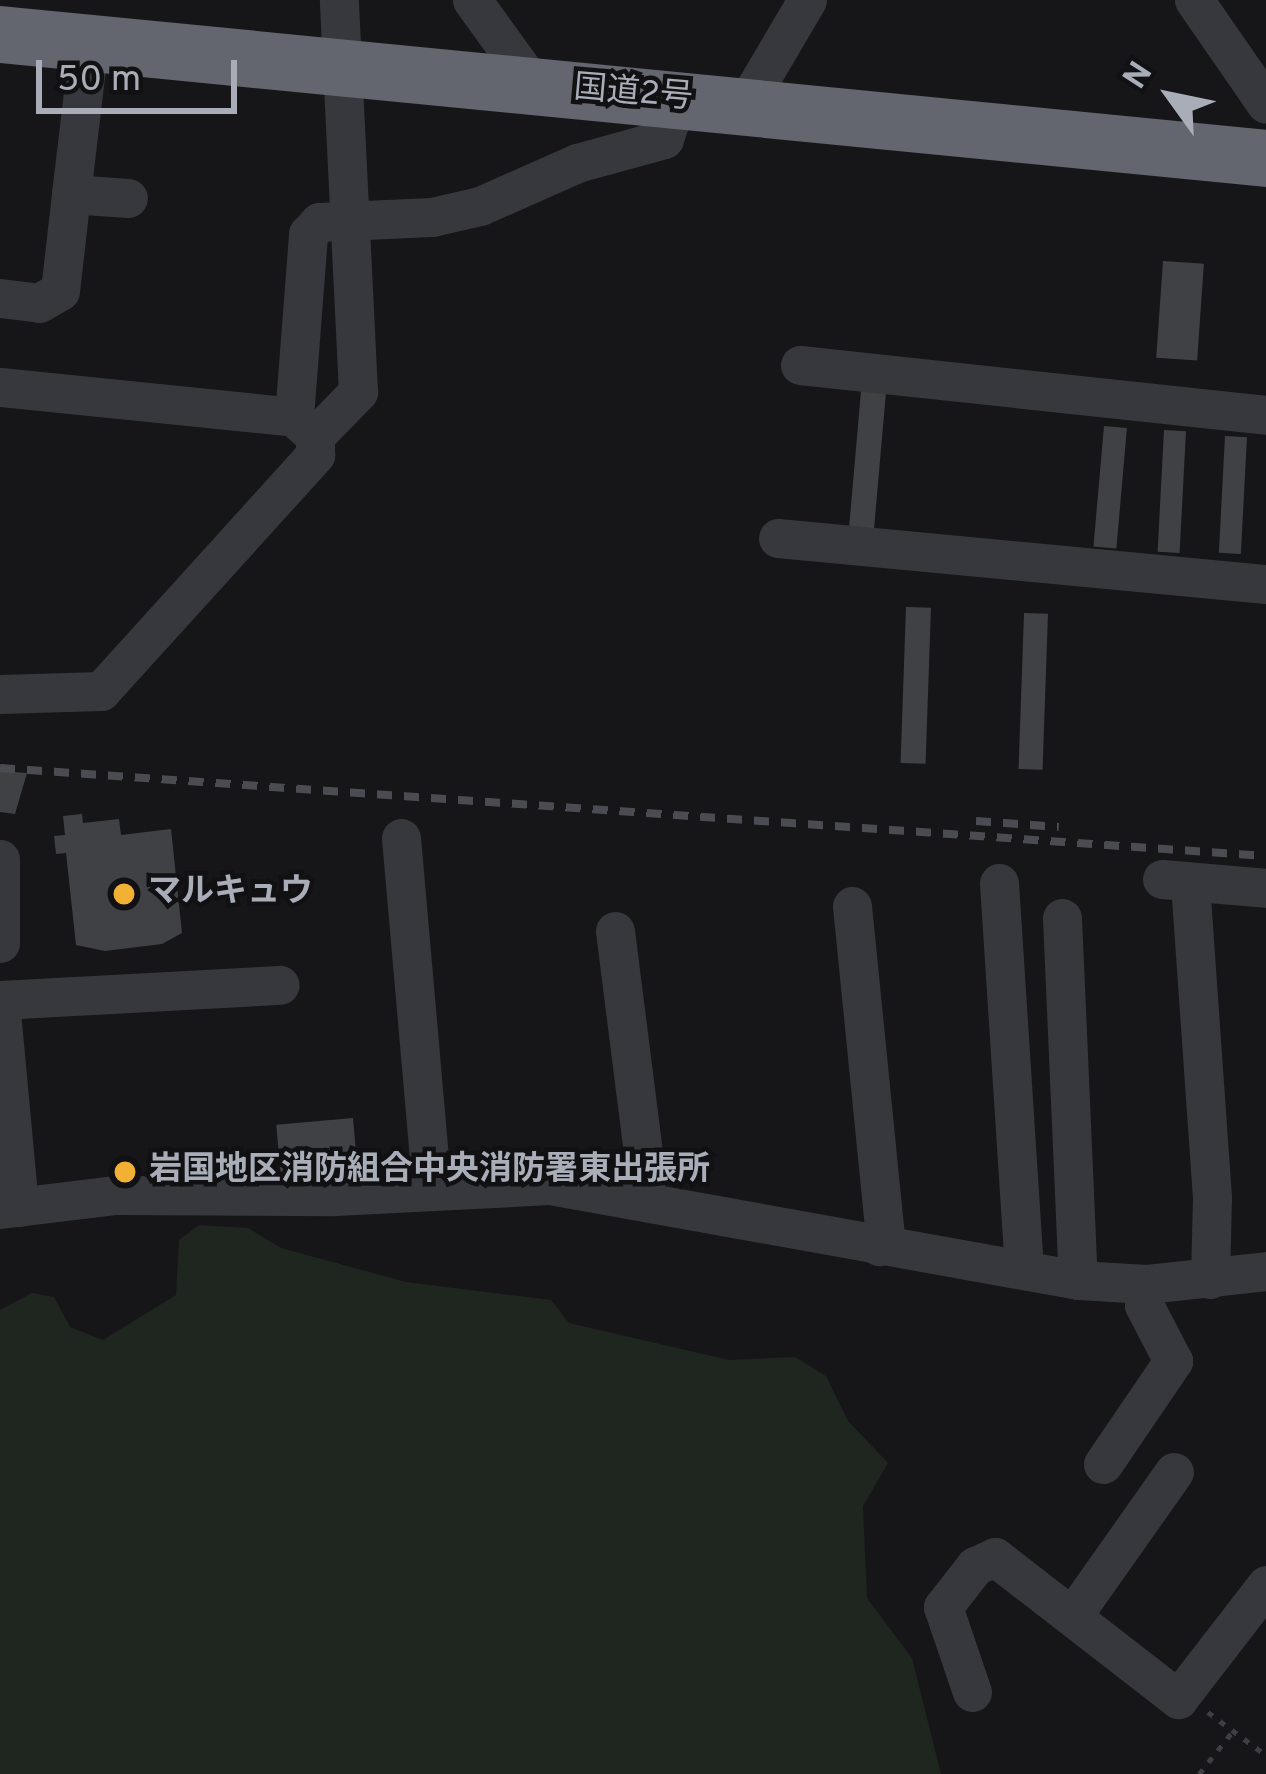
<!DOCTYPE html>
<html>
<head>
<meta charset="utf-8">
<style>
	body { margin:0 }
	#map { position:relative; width:1266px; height:1774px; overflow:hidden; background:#161618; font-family:Overpass,"Noto Sans JP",sans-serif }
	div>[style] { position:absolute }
	.green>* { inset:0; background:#1e261f }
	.building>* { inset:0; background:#404145; transform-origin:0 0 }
	.path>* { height:4.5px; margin-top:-2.25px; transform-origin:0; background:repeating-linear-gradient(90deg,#3d3f44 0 6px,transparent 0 15px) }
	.minor>* { height:39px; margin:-19.5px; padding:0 19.5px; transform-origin:19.5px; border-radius:19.5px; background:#37383d }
	.highway>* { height:57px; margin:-28.5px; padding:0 28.5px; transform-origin:28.5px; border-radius:28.5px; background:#63666e }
	.rail>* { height:8px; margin-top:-4px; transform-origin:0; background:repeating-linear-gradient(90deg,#4a4c52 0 15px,transparent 0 27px) }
	.dots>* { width:33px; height:33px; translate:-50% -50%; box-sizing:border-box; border:6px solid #111113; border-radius:50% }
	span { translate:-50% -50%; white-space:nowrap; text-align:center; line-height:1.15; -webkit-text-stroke:9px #111113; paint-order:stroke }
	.street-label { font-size:33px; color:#a8adb8 }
	.poi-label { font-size:33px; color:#a8adb8; font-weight:700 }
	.left { translate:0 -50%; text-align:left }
	.north { position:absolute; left:1110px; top:36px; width:120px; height:120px; -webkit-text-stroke:9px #111113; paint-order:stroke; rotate:303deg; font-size:33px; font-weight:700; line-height:48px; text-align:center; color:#a8adb8 }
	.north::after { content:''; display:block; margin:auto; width:42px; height:54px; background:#a8adb8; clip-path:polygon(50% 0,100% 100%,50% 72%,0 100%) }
	.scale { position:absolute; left:36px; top:60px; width:201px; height:54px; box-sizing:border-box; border:6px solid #a8adb8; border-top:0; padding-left:15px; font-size:36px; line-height:42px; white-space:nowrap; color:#a8adb8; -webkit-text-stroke:9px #111113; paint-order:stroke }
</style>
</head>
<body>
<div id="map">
	<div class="green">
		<i style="clip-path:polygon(199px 1225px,248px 1228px,281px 1248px,406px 1282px,551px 1300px,569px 1323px,729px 1360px,795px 1357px,826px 1376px,848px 1421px,888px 1463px,863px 1506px,867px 1598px,912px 1658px,941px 1774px,0 1774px,0 1310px,32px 1293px,54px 1297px,70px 1327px,103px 1340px,176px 1295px,179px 1240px)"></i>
	</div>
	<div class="building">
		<i style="left:1163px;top:261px;width:41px;height:97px;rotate:4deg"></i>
		<i style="left:861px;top:391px;width:25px;height:141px;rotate:5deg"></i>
		<i style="left:1104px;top:426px;width:23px;height:121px;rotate:5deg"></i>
		<i style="left:1164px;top:430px;width:22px;height:122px;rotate:3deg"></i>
		<i style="left:1225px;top:436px;width:22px;height:117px;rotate:3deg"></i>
		<i style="left:906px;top:607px;width:25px;height:156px;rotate:2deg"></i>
		<i style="left:1024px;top:613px;width:24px;height:156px;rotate:2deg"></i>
		<i style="clip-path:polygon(0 771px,27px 773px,15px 814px,0 812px)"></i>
		<i style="clip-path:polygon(82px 814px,83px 823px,119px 819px,121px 835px,171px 829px,182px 933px,162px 944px,105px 951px,76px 945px,66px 853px,56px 854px,54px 836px,65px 835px,63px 816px)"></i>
		<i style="left:353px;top:1118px;width:49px;height:77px;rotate:85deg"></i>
	</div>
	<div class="path">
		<i style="left:1208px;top:1712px;width:72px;rotate:36.6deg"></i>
		<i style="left:1199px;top:1774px;width:55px;rotate:-51.7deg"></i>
	</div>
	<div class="minor">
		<i style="left:472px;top:0;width:106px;rotate:54.2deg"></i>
		<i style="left:1194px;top:0;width:126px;rotate:55.3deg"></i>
		<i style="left:89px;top:43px;width:152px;rotate:96.8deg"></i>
		<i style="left:71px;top:194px;width:57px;rotate:4deg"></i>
		<i style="left:744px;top:107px;width:124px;rotate:-59.5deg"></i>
		<i style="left:0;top:298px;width:39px;rotate:7deg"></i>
		<i style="left:39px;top:303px;width:24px;rotate:-30deg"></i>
		<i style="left:60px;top:291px;width:98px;rotate:-83.5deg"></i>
		<i style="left:800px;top:365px;width:469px;rotate:6.1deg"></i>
		<i style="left:0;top:387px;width:296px;rotate:5.8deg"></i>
		<i style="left:315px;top:436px;width:28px;rotate:-138deg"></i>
		<i style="left:294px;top:417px;width:184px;rotate:-85.6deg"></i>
		<i style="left:308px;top:234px;width:16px;rotate:-47deg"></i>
		<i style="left:319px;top:222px;width:113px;rotate:-2.5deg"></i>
		<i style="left:432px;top:217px;width:49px;rotate:-12.9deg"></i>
		<i style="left:480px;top:206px;width:106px;rotate:-23.9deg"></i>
		<i style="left:577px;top:163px;width:90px;rotate:-15.4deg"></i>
		<i style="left:664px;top:139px;width:43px;rotate:-72.4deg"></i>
		<i style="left:778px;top:538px;width:490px;rotate:5.4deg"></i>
		<i style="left:0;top:694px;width:101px;rotate:-1.7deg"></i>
		<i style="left:101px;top:691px;width:319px;rotate:-47.8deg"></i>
		<i style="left:315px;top:455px;width:19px;rotate:-90deg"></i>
		<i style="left:315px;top:436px;width:62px;rotate:-45.7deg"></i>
		<i style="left:358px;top:392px;width:392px;rotate:-92.8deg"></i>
		<i style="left:401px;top:838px;width:353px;rotate:85deg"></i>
		<i style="left:0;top:859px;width:84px;rotate:90deg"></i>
		<i style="left:1162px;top:879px;width:104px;rotate:4.9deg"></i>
		<i style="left:999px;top:883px;width:387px;rotate:86.3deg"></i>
		<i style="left:1190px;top:883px;width:315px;rotate:86deg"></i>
		<i style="left:1212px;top:1197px;width:82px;rotate:91.4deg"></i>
		<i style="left:852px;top:906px;width:325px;rotate:84.3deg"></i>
		<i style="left:884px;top:1229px;width:18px;rotate:106deg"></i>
		<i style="left:1062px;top:918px;width:362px;rotate:87.5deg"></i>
		<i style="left:615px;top:931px;width:248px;rotate:82.8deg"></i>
		<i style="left:646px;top:1177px;width:22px;rotate:100deg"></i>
		<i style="left:0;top:1000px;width:280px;rotate:-3.1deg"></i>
		<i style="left:0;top:1001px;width:207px;rotate:84.7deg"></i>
		<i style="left:0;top:1209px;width:117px;rotate:-6.9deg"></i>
		<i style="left:116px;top:1195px;width:219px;rotate:0.3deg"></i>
		<i style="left:335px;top:1196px;width:215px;rotate:-2.9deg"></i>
		<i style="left:550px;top:1185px;width:536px;rotate:10.2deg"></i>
		<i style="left:1078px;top:1280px;width:69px;rotate:3.3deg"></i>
		<i style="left:1147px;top:1284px;width:120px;rotate:-6.2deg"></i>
		<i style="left:1103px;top:1464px;width:125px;rotate:-55.8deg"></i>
		<i style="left:1173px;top:1361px;width:63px;rotate:-117.4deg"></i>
		<i style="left:1144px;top:1305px;width:21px;rotate:-82deg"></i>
		<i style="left:1073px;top:1615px;width:175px;rotate:-54.8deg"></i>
		<i style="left:972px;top:1692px;width:90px;rotate:-108.8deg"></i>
		<i style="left:943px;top:1607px;width:52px;rotate:-52deg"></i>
		<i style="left:975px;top:1566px;width:22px;rotate:-24deg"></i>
		<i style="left:995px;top:1557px;width:232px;rotate:37.8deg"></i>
		<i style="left:1178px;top:1699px;width:144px;rotate:-52.3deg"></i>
	</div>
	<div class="highway">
		<i style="left:0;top:34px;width:1272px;rotate:5.59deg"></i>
	</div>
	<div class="rail">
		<i style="left:0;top:768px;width:1269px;rotate:3.98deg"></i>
		<i style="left:976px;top:821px;width:83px;rotate:4.1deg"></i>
	</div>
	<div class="dots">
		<i style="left:124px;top:894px;background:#f2b134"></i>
		<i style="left:125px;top:1172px;background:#f2b134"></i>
	</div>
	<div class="street-label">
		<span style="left:633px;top:95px;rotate:5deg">国道2号</span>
	</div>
	<div class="poi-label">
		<span class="left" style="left:148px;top:894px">マルキュウ</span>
		<span class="left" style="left:149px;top:1172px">岩国地区消防組合中央消防署東出張所</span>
	</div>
	<div class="north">N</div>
	<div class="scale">50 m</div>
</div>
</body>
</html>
